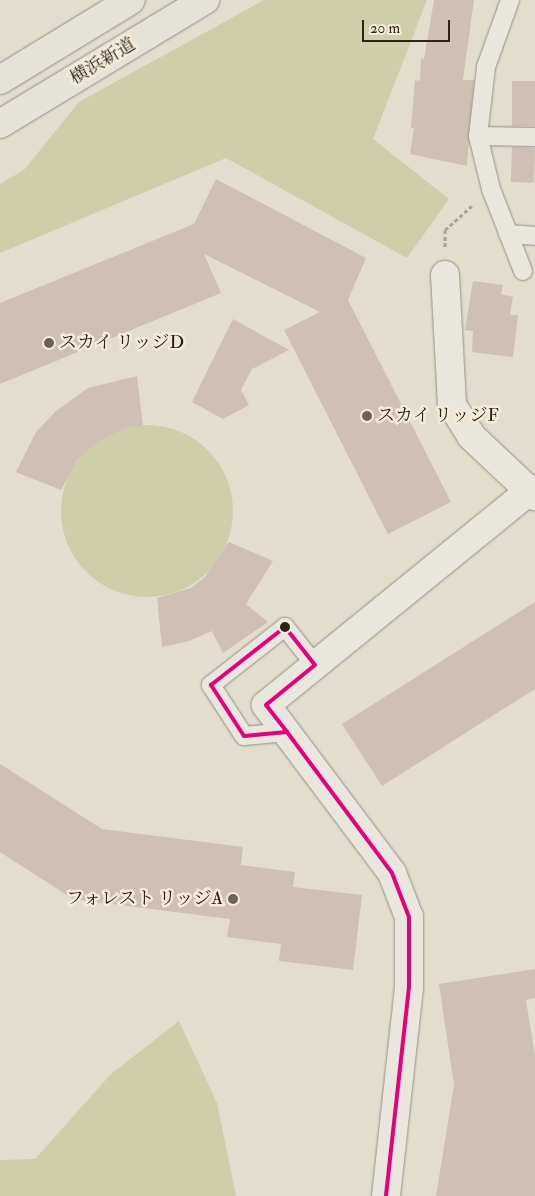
<!DOCTYPE html>
<html>
<head>
<meta charset="utf-8">
<style>
	body { margin:0 }
	#map { position:relative; width:535px; height:1196px; overflow:hidden; background:#e2ddcc; font-family:"IM FELL Double Pica","Noto Serif JP",serif }
	div>[style] { position:absolute }
	.green>* { inset:0; background:#ceceaa }
	.round { border-radius:50% }
	.building>* { inset:0; background:#cec0b3; transform-origin:0 0 }
	.path>* { height:3px; margin-top:-1.5px; transform-origin:0; background:repeating-linear-gradient(90deg,#a6a39c 0 4px,transparent 0 6.5px) }
	.roads { filter:drop-shadow(0 0 1px #949086) drop-shadow(0 0 1px #949086) }
	.service>* { height:18px; margin:-9px; padding:0 9px; transform-origin:9px; border-radius:9px; background:#e9e6dd }
	.minor>* { height:28px; margin:-14px; padding:0 14px; transform-origin:14px; border-radius:14px; background:#e9e6dd }
	.trunk>* { height:28px; margin:-14px; padding:0 14px; transform-origin:14px; border-radius:14px; background:#e5e2d8 }
	.bus-1>* { height:4px; margin:-2px; padding:0 2px; transform-origin:2px; border-radius:2px; background:#e5007d }
	.dots>* { width:14px; height:14px; translate:-50% -50%; box-sizing:border-box; border:2px solid #f3edd7; border-radius:50% }
	span { translate:-50% -50%; white-space:nowrap; text-align:center; line-height:1.15; -webkit-text-stroke:5px #f3edd7; paint-order:stroke }
	.street-label { font-size:18px; color:#2d221a }
	.poi-label { font-size:18px; color:#2d221a }
	.left { translate:0 -50%; text-align:left }
	.right { translate:-100% -50%; text-align:right }
	.scale { position:absolute; left:362px; top:20px; width:88px; height:22px; box-sizing:border-box; border:2px solid #2d221a; border-top:0; padding-left:6px; font-size:15px; line-height:18px; white-space:nowrap; color:#2d221a; -webkit-text-stroke:4px #f3edd7; paint-order:stroke }
</style>
</head>
<body>
<div id="map">
	<div class="green">
		<i style="clip-path:polygon(264px 0,427px 0,373px 139px,449px 199px,407px 258px,226px 158px,0 253px,0 184px,24px 170px,79px 102px)"></i>
		<i class="round" style="left:61px;top:425px;width:172px;height:172px"></i>
		<i style="clip-path:polygon(179px 1021px,217px 1103px,236px 1196px,0 1196px,0 1160px,35px 1159px,111px 1074px)"></i>
	</div>
	<div class="building">
		<i style="clip-path:polygon(434px 0,474px 0,463px 80px,474px 80px,467px 166px,410px 154px,414px 128px,411px 128px,415px 80px,420px 81px,421px 58px,424px 59px)"></i>
		<i style="left:512px;top:81px;width:23px;height:45px"></i>
		<i style="left:512px;top:147px;width:23px;height:35px;rotate:2deg"></i>
		<i style="clip-path:polygon(216px 179px,366px 258px,348px 300px,451px 502px,388px 534px,284px 330px,320px 312px,204px 254px,221px 293px,0 384px,0 303px,194px 224px)"></i>
		<i style="clip-path:polygon(473px 281px,503px 285px,501px 294px,513px 297px,510px 315px,518px 315px,513px 357px,472px 352px,473px 331px,465px 330px)"></i>
		<i style="clip-path:polygon(233px 319px,289px 350px,252px 369px,241px 390px,249px 405px,223px 419px,192px 402px)"></i>
		<i style="clip-path:polygon(137px 376px,143px 426px,126px 428px,97px 442px,77px 460px,61px 490px,16px 472px,36px 432px,56px 411px,88px 388px)"></i>
		<i style="clip-path:polygon(229px 542px,273px 561px,246px 604px,268px 622px,223px 653px,212px 631px,189px 641px,162px 647px,157px 598px,191px 588px,205px 577px)"></i>
		<i style="clip-path:polygon(535px 602px,535px 689px,382px 786px,342px 724px)"></i>
		<i style="clip-path:polygon(0 764px,102px 829px,243px 847px,241px 865px,295px 872px,293px 887px,362px 895px,353px 970px,279px 961px,281px 944px,227px 937px,230px 919px,73px 899px,0 852px)"></i>
		<i style="clip-path:polygon(535px 969px,535px 998px,526px 1000px,535px 1056px,535px 1196px,436px 1196px,454px 1085px,439px 984px)"></i>
	</div>
	<div class="path">
		<i style="left:445px;top:247px;width:17px;rotate:-90deg"></i>
		<i style="left:445px;top:230px;width:36px;rotate:-42deg"></i>
	</div>
	<div class="roads">
		<div class="service">
			<i style="left:510px;top:0;width:71px;rotate:109.7deg"></i>
			<i style="left:486px;top:67px;width:69px;rotate:96.6deg"></i>
			<i style="left:478px;top:136px;width:55px;rotate:76.2deg"></i>
			<i style="left:491px;top:189px;width:88px;rotate:68.7deg"></i>
			<i style="left:478px;top:136px;width:57px;rotate:1deg"></i>
			<i style="left:508px;top:234px;width:27px;rotate:4deg"></i>
			<i style="left:287px;top:732px;width:43px;rotate:174.7deg"></i>
			<i style="left:244px;top:736px;width:61px;rotate:-122.9deg"></i>
			<i style="left:211px;top:685px;width:94px;rotate:-38.1deg"></i>
			<i style="left:285px;top:627px;width:48px;rotate:51.7deg"></i>
		</div>
		<div class="minor">
			<i style="left:445px;top:275px;width:130px;rotate:86.9deg"></i>
			<i style="left:452px;top:405px;width:36px;rotate:58deg"></i>
			<i style="left:471px;top:436px;width:88px;rotate:43.2deg"></i>
			<i style="left:386px;top:1196px;width:210px;rotate:-83.7deg"></i>
			<i style="left:409px;top:987px;width:70px;rotate:-90deg"></i>
			<i style="left:409px;top:917px;width:47px;rotate:-111.1deg"></i>
			<i style="left:392px;top:873px;width:210px;rotate:-126.9deg"></i>
			<i style="left:266px;top:705px;width:339px;rotate:-39.1deg"></i>
		</div>
		<div class="trunk">
			<i style="left:0;top:80px;width:153px;rotate:-31.4deg"></i>
			<i style="left:0;top:124px;width:240px;rotate:-31.2deg"></i>
		</div>
	</div>
	<div class="bus-1">
		<i style="left:285px;top:627px;width:48px;rotate:51.7deg"></i>
		<i style="left:315px;top:665px;width:63px;rotate:140.8deg"></i>
		<i style="left:266px;top:705px;width:34px;rotate:52deg"></i>
		<i style="left:287px;top:732px;width:43px;rotate:174.7deg"></i>
		<i style="left:244px;top:736px;width:61px;rotate:-122.9deg"></i>
		<i style="left:211px;top:685px;width:94px;rotate:-38.1deg"></i>
		<i style="left:287px;top:732px;width:176px;rotate:53.3deg"></i>
		<i style="left:392px;top:873px;width:47px;rotate:68.9deg"></i>
		<i style="left:409px;top:917px;width:70px;rotate:90deg"></i>
		<i style="left:409px;top:987px;width:210px;rotate:96.3deg"></i>
	</div>
	<div class="dots">
		<i style="left:49px;top:343px;background:#6c6358"></i>
		<i style="left:367px;top:416px;background:#6c6358"></i>
		<i style="left:285px;top:627px;background:#2d221a"></i>
		<i style="left:233px;top:899px;background:#6c6358"></i>
	</div>
	<div class="street-label">
		<span style="left:103px;top:62px;rotate:-31deg">横浜新道</span>
	</div>
	<div class="poi-label">
		<span class="left" style="left:59px;top:343px">スカイ リッジD</span>
		<span class="left" style="left:377px;top:416px">スカイ リッジF</span>
		<span class="right" style="left:223px;top:899px">フォレスト リッジA</span>
	</div>
	<div class="scale">20 m</div>
</div>
</body>
</html>
